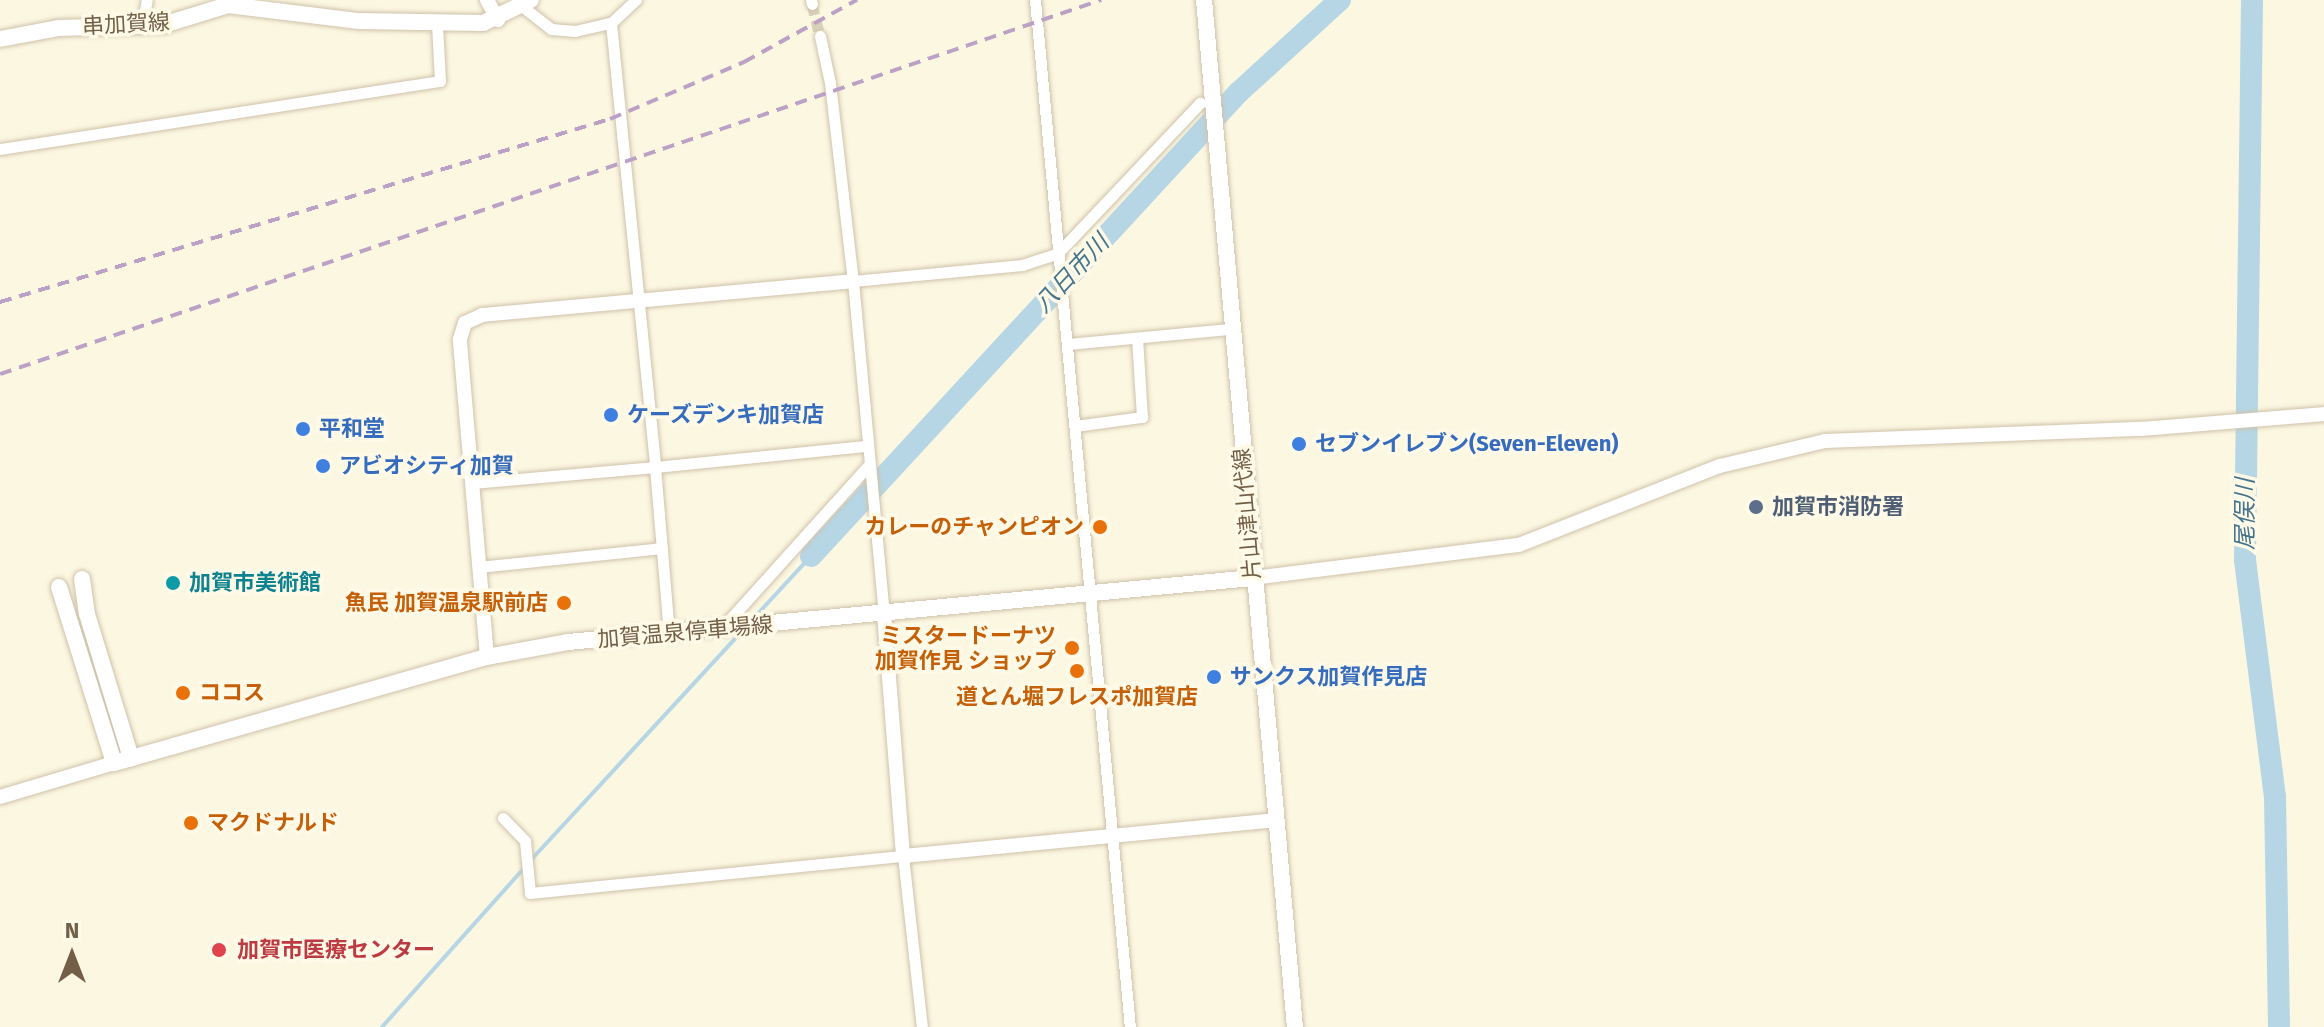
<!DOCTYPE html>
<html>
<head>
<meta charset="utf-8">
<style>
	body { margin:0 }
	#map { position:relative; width:2324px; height:1027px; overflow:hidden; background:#fcf7e1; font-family:"Fira Sans","Noto Sans JP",sans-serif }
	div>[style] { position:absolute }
	.stream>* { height:4px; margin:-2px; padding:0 2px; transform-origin:2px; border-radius:2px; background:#b6d6e5 }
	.river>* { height:22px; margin:-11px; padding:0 11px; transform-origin:11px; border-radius:11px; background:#b6d6e5 }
	.minor-tunnel>* { height:11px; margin-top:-5.5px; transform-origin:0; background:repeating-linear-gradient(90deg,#dad1bb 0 11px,transparent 0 16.5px) }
	.roads { filter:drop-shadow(0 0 2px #cfc2ab) drop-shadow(0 0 2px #cfc2ab) }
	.minor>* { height:11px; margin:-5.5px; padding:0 5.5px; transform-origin:5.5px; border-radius:5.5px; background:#fff }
	.tertiary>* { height:14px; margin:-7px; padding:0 7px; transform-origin:7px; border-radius:7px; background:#fff }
	.secondary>* { height:16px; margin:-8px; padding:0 8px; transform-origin:8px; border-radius:8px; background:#fff }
	.rail>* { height:4px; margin-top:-2px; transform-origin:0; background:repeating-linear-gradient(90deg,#bba1c5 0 12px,transparent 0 20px) }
	.dots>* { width:22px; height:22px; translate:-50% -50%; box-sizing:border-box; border:4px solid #fffae7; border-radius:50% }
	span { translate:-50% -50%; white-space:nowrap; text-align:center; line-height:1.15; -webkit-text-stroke:7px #fffae7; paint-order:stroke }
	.street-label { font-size:22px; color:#735f48 }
	.shop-label { font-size:22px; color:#366cbe; font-weight:700 }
	.left { translate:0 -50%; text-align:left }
	.service-label { font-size:22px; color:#4e5e75; font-weight:700 }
	.food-label { font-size:22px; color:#c56008; font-weight:700 }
	.right { translate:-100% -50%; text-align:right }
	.culture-label { font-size:22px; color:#0d838f; font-weight:700 }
	.health-label { font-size:22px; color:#be3a42; font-weight:700 }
	.water-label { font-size:24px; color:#45758e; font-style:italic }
	.north { position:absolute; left:32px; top:915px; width:80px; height:80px; -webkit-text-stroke:6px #fffae7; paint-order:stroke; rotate:0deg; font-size:22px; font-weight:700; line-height:32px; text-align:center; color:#735f48 }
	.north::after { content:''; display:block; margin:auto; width:28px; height:36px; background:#735f48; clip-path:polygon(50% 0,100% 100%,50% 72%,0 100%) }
</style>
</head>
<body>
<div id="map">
	<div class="stream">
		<i style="left:752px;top:620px;width:87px;rotate:-47.3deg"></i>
		<i style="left:530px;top:861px;width:311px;rotate:-47.3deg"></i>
		<i style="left:382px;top:1027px;width:213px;rotate:-48.2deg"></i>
	</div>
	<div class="river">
		<i style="left:2252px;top:0;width:560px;rotate:90.72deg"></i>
		<i style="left:2245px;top:560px;width:239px;rotate:82.8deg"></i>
		<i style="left:2275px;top:797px;width:230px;rotate:89deg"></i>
		<i style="left:811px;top:556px;width:630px;rotate:-47.32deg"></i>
		<i style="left:1238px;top:93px;width:138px;rotate:-42.4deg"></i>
	</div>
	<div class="minor-tunnel">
		<i style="left:812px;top:4px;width:33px;rotate:76deg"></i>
	</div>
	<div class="roads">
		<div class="minor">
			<i style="left:811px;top:0;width:4px;rotate:76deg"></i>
			<i style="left:1035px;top:0;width:1031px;rotate:84.72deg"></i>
			<i style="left:523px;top:7px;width:36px;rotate:38deg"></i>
			<i style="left:551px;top:29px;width:24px;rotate:5deg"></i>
			<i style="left:575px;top:31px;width:37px;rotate:-13deg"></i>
			<i style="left:611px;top:23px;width:34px;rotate:-43deg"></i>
			<i style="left:611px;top:23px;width:446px;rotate:84.3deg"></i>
			<i style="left:655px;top:467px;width:211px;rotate:-5.7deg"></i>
			<i style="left:142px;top:27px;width:27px;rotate:-80deg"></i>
			<i style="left:820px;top:36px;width:48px;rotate:78deg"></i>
			<i style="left:830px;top:83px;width:199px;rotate:83.4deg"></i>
			<i style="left:853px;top:281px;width:334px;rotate:84.7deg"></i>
			<i style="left:0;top:149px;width:445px;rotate:-8.8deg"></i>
			<i style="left:440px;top:81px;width:58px;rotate:-93deg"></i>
			<i style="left:853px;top:281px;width:170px;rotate:-5.4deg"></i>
			<i style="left:1022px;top:265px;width:38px;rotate:-18deg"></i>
			<i style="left:1058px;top:253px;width:207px;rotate:-46.6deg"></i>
			<i style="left:1068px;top:344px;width:164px;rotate:-5.3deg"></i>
			<i style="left:1075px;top:426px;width:68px;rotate:-7.7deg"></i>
			<i style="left:1142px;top:417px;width:79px;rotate:-93.6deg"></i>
			<i style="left:472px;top:483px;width:184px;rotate:-5deg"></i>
			<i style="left:655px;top:467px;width:168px;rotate:85.2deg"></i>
			<i style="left:479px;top:567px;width:184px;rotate:-5.9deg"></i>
			<i style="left:722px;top:628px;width:218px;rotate:-48deg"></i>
			<i style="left:503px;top:818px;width:32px;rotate:46deg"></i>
			<i style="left:525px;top:841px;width:52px;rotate:84.5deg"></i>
			<i style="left:530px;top:893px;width:375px;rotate:-5.7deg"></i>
			<i style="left:903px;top:856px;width:172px;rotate:83.7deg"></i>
		</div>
		<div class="tertiary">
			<i style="left:487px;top:0;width:23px;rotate:61deg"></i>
			<i style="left:1253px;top:578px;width:268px;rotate:-7.1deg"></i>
			<i style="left:1519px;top:545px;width:216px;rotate:-21.5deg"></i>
			<i style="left:1720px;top:466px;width:108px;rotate:-13.4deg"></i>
			<i style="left:1825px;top:441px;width:317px;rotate:-2.2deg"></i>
			<i style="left:2142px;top:429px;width:183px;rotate:-4.7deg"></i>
			<i style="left:884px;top:614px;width:243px;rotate:85.5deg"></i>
			<i style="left:903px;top:856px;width:374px;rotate:-5.5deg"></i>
			<i style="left:487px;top:657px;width:319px;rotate:-94.9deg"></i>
			<i style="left:460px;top:339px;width:17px;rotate:-73deg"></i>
			<i style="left:465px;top:323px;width:19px;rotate:-25deg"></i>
			<i style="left:482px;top:315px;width:373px;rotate:-5.2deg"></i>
			<i style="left:0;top:797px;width:119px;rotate:-16.6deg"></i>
		</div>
		<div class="secondary">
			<i style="left:1204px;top:0;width:1031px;rotate:84.94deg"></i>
			<i style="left:0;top:39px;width:59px;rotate:-10.7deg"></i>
			<i style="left:58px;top:28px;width:105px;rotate:-1.6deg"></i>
			<i style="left:163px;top:25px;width:68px;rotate:-17.1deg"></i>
			<i style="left:228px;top:5px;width:132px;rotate:7deg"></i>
			<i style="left:359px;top:21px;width:124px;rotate:0.9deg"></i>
			<i style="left:483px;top:23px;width:53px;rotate:-25.6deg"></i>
			<i style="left:82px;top:579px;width:35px;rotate:82deg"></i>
			<i style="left:87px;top:614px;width:151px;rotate:73deg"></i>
			<i style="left:59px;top:587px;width:184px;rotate:72.6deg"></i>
			<i style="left:114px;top:763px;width:388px;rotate:-15.9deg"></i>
			<i style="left:487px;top:657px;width:82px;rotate:-10.5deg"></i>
			<i style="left:568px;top:642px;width:688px;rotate:-5.34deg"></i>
		</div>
	</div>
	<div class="rail">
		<i style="left:0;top:302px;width:637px;rotate:-16.7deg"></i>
		<i style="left:610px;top:119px;width:146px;rotate:-23deg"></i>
		<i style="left:744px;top:62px;width:129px;rotate:-28.8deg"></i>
		<i style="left:0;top:374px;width:1163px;rotate:-18.76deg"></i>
	</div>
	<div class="dots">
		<i style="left:611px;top:415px;background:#3f7fe0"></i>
		<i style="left:303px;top:429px;background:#3f7fe0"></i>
		<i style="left:1299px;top:444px;background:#3f7fe0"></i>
		<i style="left:323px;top:466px;background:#3f7fe0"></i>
		<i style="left:1756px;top:507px;background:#5c6f8a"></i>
		<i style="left:1100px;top:527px;background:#e8710a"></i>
		<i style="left:173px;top:583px;background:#0f9aa8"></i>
		<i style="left:564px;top:603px;background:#e8710a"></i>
		<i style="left:1072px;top:648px;background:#e8710a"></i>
		<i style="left:1077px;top:671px;background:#e8710a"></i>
		<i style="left:1214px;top:677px;background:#3f7fe0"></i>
		<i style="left:183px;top:693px;background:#e8710a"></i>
		<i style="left:191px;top:823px;background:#e8710a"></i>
		<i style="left:219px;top:950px;background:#e0444e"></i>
	</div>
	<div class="street-label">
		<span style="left:126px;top:24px;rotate:-3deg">串加賀線</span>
		<span style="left:1247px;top:514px;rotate:-95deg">片山津山代線</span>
		<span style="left:685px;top:632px;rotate:-5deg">加賀温泉停車場線</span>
	</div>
	<div class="shop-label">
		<span class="left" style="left:627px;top:415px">ケーズデンキ加賀店</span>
		<span class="left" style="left:319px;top:429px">平和堂</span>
		<span class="left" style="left:1315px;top:444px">セブンイレブン(Seven-Eleven)</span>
		<span class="left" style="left:339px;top:466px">アビオシティ加賀</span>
		<span class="left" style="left:1230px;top:677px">サンクス加賀作見店</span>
	</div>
	<div class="service-label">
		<span class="left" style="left:1772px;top:507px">加賀市消防署</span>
	</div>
	<div class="food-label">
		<span class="right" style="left:1084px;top:527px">カレーのチャンピオン</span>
		<span class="right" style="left:548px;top:603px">魚民 加賀温泉駅前店</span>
		<span class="right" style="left:1056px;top:648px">ミスタードーナツ<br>加賀作見 ショップ</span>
		<span class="left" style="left:199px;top:693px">ココス</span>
		<span style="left:1077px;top:697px">道とん堀フレスポ加賀店</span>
		<span class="left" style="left:207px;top:823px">マクドナルド</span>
	</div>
	<div class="culture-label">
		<span class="left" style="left:189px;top:583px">加賀市美術館</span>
	</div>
	<div class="health-label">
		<span class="left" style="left:237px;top:950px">加賀市医療センター</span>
	</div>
	<div class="water-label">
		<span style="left:1072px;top:274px;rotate:-47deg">八日市川</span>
		<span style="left:2246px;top:514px;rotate:-90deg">尾俣川</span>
	</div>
	<div class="north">N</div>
</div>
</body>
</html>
